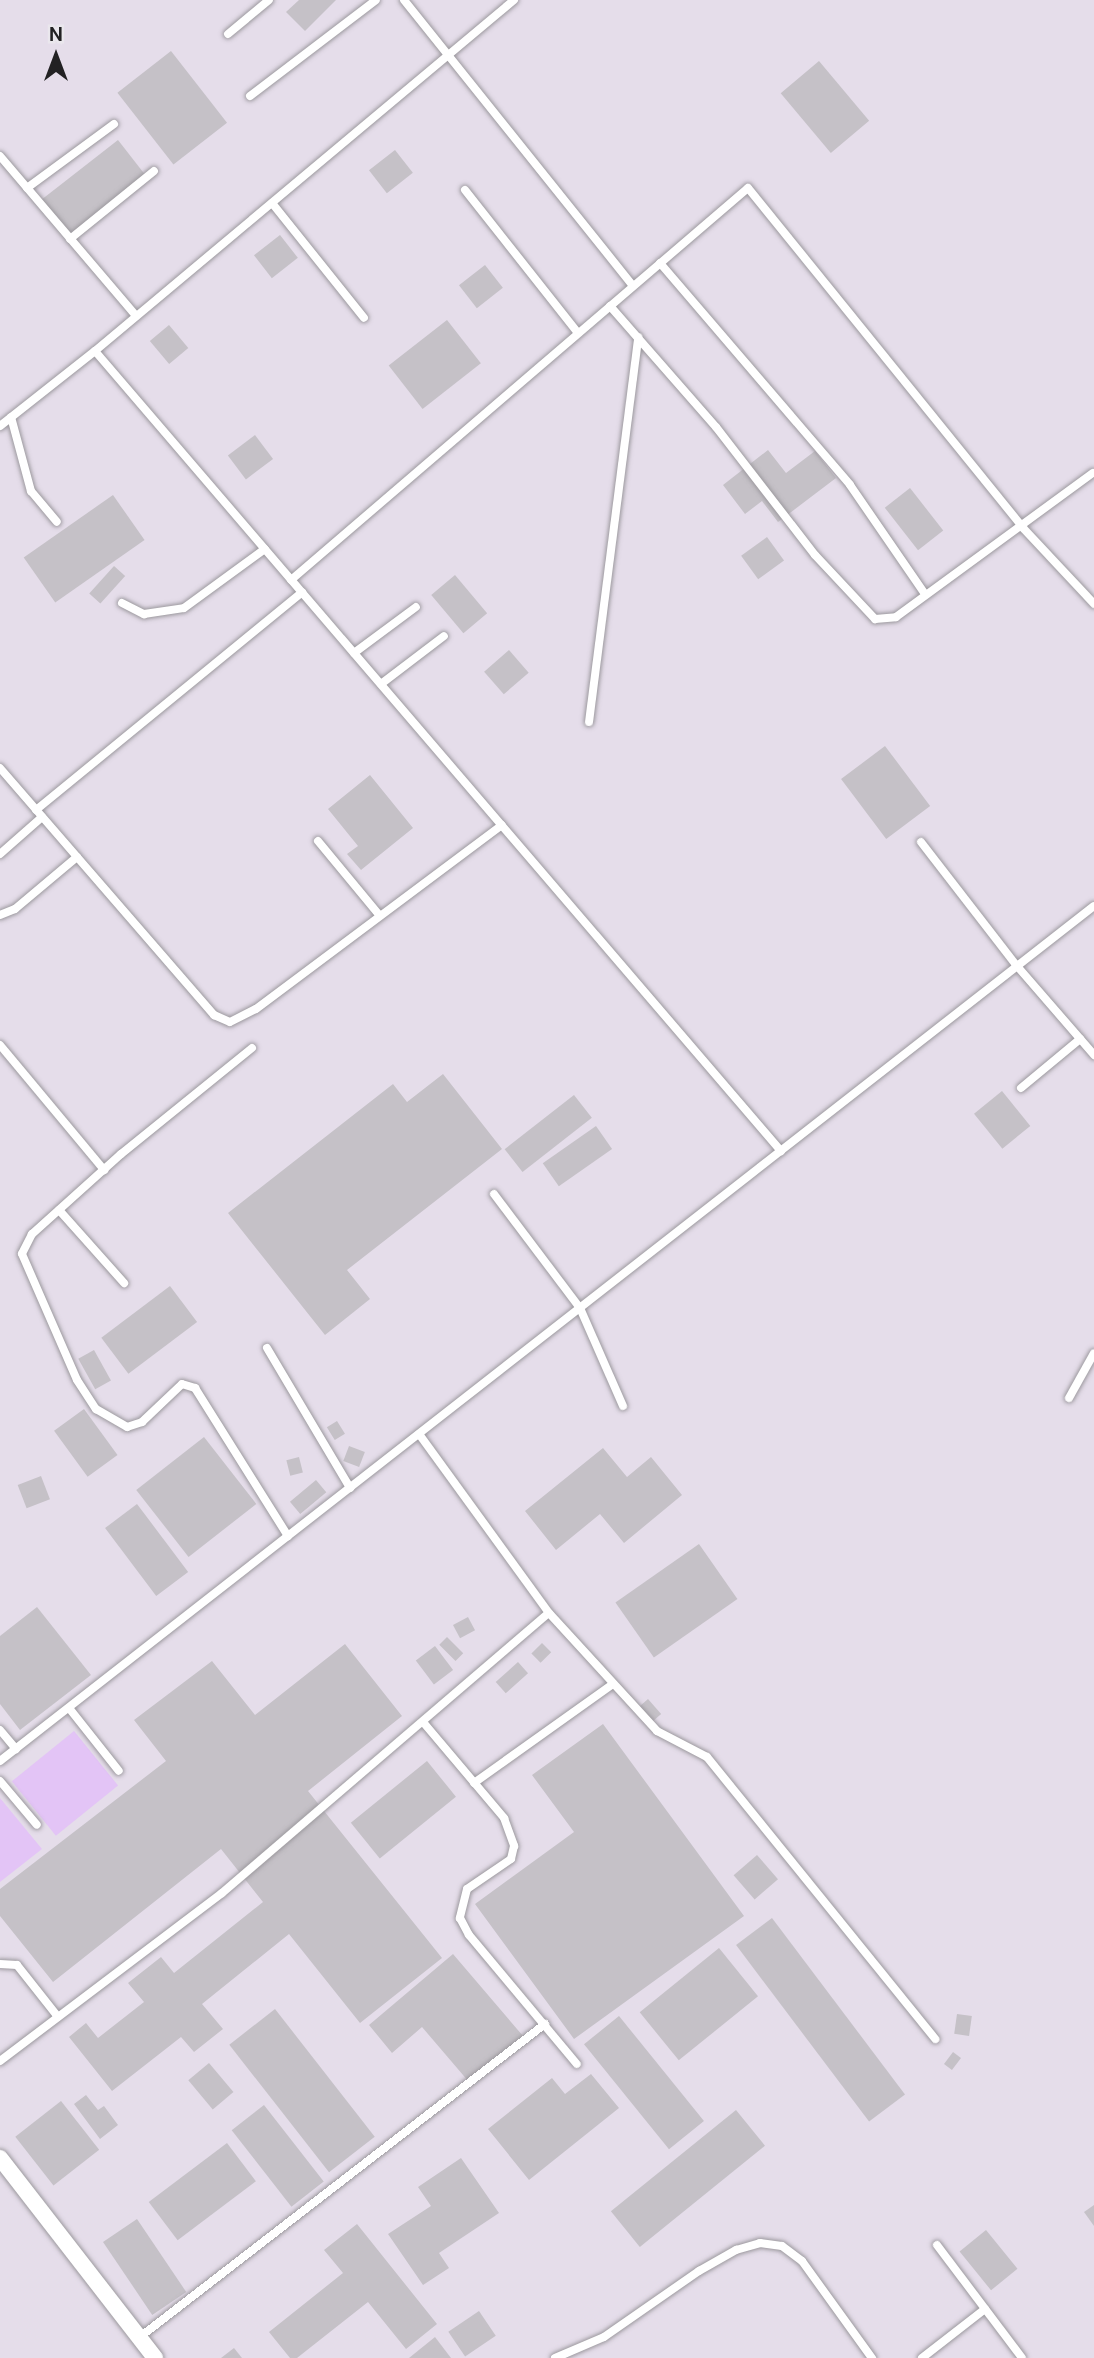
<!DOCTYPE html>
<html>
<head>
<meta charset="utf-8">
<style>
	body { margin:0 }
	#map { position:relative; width:1094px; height:2358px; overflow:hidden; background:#eae7ed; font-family:"DM Sans",sans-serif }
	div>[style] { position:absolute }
	.built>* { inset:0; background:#e5ddea; transform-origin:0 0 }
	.green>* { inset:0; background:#e3c4f6; transform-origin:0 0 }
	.building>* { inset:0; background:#c5c1c7; transform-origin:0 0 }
	.roads { filter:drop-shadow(0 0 2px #9c999e) drop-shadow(0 0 2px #9c999e) }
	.lane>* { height:8px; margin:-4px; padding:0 4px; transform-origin:4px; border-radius:4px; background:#fff }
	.street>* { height:16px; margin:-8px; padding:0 8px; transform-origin:8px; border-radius:8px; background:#fff }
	span { translate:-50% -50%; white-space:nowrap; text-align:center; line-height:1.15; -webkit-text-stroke:7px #eae7ed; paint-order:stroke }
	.north { position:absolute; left:21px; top:21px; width:70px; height:70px; -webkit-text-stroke:5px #eae7ed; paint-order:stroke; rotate:0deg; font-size:19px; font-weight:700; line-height:28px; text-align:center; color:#222123 }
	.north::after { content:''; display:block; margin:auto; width:24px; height:32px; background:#222123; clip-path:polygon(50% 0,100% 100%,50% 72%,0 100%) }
</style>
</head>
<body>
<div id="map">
	<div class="built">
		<i style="left:0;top:0;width:1094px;height:2358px"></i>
	</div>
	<div class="green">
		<i style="left:74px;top:1731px;width:70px;height:80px;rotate:51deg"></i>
		<i style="clip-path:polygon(0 1798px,42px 1849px,0 1882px)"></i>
	</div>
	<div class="building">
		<i style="clip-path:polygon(299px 0,336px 0,305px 31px,286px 12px)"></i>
		<i style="left:171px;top:51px;width:91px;height:68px;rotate:52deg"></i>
		<i style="left:819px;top:61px;width:78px;height:50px;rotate:50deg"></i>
		<i style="left:118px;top:140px;width:50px;height:98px;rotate:52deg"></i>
		<i style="left:395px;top:150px;width:29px;height:33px;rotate:52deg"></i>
		<i style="left:280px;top:235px;width:29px;height:33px;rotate:52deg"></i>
		<i style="left:485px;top:265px;width:29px;height:33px;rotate:52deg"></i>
		<i style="left:447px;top:320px;width:55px;height:74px;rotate:52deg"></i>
		<i style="left:169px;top:325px;width:30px;height:25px;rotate:50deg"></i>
		<i style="left:255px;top:435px;width:30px;height:34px;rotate:53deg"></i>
		<i style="clip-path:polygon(768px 450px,786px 473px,815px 451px,836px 478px,778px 522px,762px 501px,745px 514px,723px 485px)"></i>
		<i style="left:910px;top:488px;width:54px;height:32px;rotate:52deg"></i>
		<i style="left:113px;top:495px;width:55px;height:109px;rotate:55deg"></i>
		<i style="left:767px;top:537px;width:29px;height:32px;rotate:54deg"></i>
		<i style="left:114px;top:566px;width:15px;height:37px;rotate:42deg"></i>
		<i style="left:455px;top:575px;width:50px;height:31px;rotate:50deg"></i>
		<i style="left:509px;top:650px;width:30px;height:33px;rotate:49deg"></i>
		<i style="left:885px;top:746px;width:75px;height:55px;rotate:53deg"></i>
		<i style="clip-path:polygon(370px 775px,413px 828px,361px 870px,347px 854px,358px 846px,328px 809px)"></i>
		<i style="clip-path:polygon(443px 1074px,502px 1149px,347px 1270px,370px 1299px,325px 1335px,228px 1213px,393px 1084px,407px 1102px)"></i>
		<i style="left:1002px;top:1091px;width:45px;height:36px;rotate:51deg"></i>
		<i style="left:574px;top:1095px;width:29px;height:88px;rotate:52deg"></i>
		<i style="left:596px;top:1126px;width:28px;height:65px;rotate:55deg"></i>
		<i style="left:170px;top:1286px;width:45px;height:86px;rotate:53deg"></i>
		<i style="left:94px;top:1350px;width:35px;height:18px;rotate:61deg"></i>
		<i style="left:84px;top:1409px;width:57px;height:37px;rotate:54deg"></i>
		<i style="left:337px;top:1421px;width:15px;height:12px;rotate:58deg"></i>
		<i style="left:204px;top:1437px;width:85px;height:86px;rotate:52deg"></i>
		<i style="left:349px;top:1446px;width:17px;height:16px;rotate:21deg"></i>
		<i style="clip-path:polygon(603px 1448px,627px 1477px,651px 1457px,682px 1495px,624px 1543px,600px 1514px,556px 1550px,525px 1511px)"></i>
		<i style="left:299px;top:1457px;width:16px;height:13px;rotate:76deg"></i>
		<i style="left:41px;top:1476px;width:25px;height:25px;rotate:69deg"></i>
		<i style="left:316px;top:1480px;width:16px;height:34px;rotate:50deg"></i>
		<i style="left:137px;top:1504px;width:85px;height:40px;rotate:53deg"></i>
		<i style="left:699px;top:1544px;width:67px;height:102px;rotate:55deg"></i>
		<i style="clip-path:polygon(37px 1607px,91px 1675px,20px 1730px,0 1704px,0 1636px)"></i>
		<i style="left:468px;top:1617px;width:15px;height:17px;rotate:62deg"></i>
		<i style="left:447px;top:1637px;width:23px;height:11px;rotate:45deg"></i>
		<i style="left:542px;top:1643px;width:13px;height:15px;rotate:45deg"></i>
		<i style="clip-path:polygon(345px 1644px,402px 1716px,308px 1791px,442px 1958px,360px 2023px,289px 1934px,202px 2004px,223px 2029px,194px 2052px,181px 2037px,112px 2091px,69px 2037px,86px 2023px,98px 2038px,144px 2002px,128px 1983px,161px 1957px,174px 1973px,263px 1902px,221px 1849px,53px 1982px,0 1916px,0 1889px,166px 1761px,134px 1720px,212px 1661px,255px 1715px)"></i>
		<i style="left:435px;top:1646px;width:30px;height:24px;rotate:53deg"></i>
		<i style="left:518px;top:1662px;width:15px;height:30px;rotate:48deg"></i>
		<i style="left:648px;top:1699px;width:20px;height:11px;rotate:49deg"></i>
		<i style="clip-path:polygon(603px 1724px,744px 1916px,574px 2039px,475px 1904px,574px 1832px,532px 1775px)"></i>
		<i style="left:427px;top:1761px;width:46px;height:98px;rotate:51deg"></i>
		<i style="left:757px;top:1855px;width:32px;height:31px;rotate:49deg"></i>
		<i style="left:772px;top:1918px;width:221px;height:45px;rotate:53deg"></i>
		<i style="left:719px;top:1948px;width:62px;height:102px;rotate:51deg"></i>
		<i style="clip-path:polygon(453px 1954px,523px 2036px,469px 2082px,422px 2027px,392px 2053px,369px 2025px)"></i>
		<i style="left:275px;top:2009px;width:162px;height:58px;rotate:52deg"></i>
		<i style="left:957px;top:2014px;width:15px;height:20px;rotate:8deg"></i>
		<i style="left:619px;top:2016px;width:135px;height:45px;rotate:51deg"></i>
		<i style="left:953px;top:2052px;width:10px;height:15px;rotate:37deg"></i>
		<i style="left:209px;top:2063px;width:38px;height:27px;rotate:50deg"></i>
		<i style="clip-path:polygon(591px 2074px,619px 2108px,529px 2180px,488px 2129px,552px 2078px,565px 2094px)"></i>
		<i style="clip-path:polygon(86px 2095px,98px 2110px,104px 2106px,118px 2125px,100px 2139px,74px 2104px)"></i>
		<i style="left:61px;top:2101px;width:62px;height:58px;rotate:52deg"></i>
		<i style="left:264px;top:2105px;width:97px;height:41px;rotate:52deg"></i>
		<i style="left:736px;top:2110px;width:46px;height:161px;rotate:51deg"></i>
		<i style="left:227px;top:2143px;width:48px;height:98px;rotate:53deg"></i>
		<i style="clip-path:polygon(461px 2158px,499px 2213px,439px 2253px,449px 2268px,423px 2285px,388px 2234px,431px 2206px,418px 2187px)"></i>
		<i style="clip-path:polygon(1094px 2205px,1094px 2226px,1084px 2212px)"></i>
		<i style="left:137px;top:2219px;width:88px;height:41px;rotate:56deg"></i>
		<i style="clip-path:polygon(357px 2224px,437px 2324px,406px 2349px,368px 2302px,297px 2358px,290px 2358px,269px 2332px,343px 2273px,324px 2250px)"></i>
		<i style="left:986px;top:2230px;width:50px;height:34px;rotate:51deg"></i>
		<i style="left:479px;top:2311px;width:30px;height:37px;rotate:56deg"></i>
		<i style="clip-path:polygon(435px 2337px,451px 2358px,409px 2358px)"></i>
		<i style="clip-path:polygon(234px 2348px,242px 2358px,221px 2358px)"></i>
	</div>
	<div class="roads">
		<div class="lane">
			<i style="left:404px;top:0;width:366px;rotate:51.3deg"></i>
			<i style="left:514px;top:0;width:547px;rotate:140.05deg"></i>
			<i style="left:95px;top:351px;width:1054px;rotate:49.39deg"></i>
			<i style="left:228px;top:34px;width:53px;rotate:-39.7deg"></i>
			<i style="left:250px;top:96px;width:158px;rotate:-37.3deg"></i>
			<i style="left:0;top:156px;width:210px;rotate:49.6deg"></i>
			<i style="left:27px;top:188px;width:108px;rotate:-36.3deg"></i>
			<i style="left:465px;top:190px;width:182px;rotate:51.7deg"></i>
			<i style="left:272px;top:203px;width:147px;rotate:51.3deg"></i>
			<i style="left:70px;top:239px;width:108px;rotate:-39deg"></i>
			<i style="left:660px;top:263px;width:292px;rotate:49.4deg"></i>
			<i style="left:850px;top:485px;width:132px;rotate:55.5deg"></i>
			<i style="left:610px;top:306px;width:161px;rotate:48.8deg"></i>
			<i style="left:716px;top:427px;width:162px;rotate:52.3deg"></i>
			<i style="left:815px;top:555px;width:88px;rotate:46.8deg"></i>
			<i style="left:875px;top:619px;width:21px;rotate:-5deg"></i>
			<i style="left:896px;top:617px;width:244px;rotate:-36.2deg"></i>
			<i style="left:11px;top:417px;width:77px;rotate:74.9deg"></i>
			<i style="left:31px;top:491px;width:40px;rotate:50deg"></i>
			<i style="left:0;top:426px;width:121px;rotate:-38.3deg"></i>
			<i style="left:291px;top:580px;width:602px;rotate:-40.62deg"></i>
			<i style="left:748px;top:188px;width:437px;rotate:51deg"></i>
			<i style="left:1023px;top:528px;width:104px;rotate:46.9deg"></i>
			<i style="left:122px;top:603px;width:25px;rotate:27deg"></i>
			<i style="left:144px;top:614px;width:40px;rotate:-8.5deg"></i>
			<i style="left:184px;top:608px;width:100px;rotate:-36.1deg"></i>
			<i style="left:354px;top:653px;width:77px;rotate:-36.6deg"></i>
			<i style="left:381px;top:684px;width:79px;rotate:-37.3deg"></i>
			<i style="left:589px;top:722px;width:388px;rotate:-82.7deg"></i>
			<i style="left:0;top:768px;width:327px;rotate:49.1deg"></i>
			<i style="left:214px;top:1015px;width:17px;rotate:24deg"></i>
			<i style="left:230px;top:1022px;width:29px;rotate:-27deg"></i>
			<i style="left:256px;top:1009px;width:307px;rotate:-36.8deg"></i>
			<i style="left:36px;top:810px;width:344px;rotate:-39.3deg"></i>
			<i style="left:318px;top:841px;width:97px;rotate:50.4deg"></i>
			<i style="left:921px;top:842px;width:157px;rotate:52.3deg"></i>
			<i style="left:1017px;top:966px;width:118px;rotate:49.1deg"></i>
			<i style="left:0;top:854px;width:56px;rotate:-41.4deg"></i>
			<i style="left:0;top:915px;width:16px;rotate:-22deg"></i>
			<i style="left:15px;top:909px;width:81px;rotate:-40deg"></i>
			<i style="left:0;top:1045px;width:163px;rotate:50.2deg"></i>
			<i style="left:252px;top:1048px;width:169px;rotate:141deg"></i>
			<i style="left:121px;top:1154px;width:120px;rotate:138deg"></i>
			<i style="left:32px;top:1234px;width:22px;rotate:117deg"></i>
			<i style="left:22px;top:1254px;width:137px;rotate:66.4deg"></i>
			<i style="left:77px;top:1380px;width:35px;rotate:57deg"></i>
			<i style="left:96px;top:1409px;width:36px;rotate:30deg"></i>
			<i style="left:127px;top:1427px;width:16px;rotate:-18deg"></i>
			<i style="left:142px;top:1422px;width:55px;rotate:-43.5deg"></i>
			<i style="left:182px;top:1384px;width:14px;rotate:17deg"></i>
			<i style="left:195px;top:1388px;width:175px;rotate:57.9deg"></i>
			<i style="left:1021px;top:1088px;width:77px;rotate:-39.7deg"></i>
			<i style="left:494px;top:1194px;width:143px;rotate:53deg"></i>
			<i style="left:580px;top:1308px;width:107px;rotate:66.3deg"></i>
			<i style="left:59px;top:1210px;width:98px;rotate:48.3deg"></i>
			<i style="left:267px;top:1348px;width:163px;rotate:59.3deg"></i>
			<i style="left:1069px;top:1398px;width:51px;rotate:-60.9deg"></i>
			<i style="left:549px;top:1613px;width:160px;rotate:47.5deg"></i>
			<i style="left:657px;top:1731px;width:56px;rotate:27.5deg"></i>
			<i style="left:707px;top:1757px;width:363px;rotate:51deg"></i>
			<i style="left:69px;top:1708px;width:80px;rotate:51.6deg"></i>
			<i style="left:423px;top:1722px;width:126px;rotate:49.8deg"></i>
			<i style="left:504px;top:1818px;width:30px;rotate:70deg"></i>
			<i style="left:514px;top:1846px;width:13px;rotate:103deg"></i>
			<i style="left:511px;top:1859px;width:53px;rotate:145.7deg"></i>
			<i style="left:467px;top:1889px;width:30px;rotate:104deg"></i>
			<i style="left:460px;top:1918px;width:19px;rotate:62deg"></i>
			<i style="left:469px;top:1935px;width:168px;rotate:50.1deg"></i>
			<i style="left:0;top:1730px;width:25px;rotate:50deg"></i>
			<i style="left:0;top:1761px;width:1388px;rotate:-38.01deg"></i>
			<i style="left:0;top:1781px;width:57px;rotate:49.9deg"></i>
			<i style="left:474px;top:1783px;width:171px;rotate:-35.5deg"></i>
			<i style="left:0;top:1964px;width:17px;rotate:3deg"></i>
			<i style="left:17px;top:1965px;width:66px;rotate:51.7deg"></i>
			<i style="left:0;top:2061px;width:278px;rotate:-37.1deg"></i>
			<i style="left:222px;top:1893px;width:430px;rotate:-40.6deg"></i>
			<i style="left:549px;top:1613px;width:221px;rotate:-126deg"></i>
			<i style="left:937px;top:2245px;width:141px;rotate:53deg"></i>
			<i style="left:140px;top:2337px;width:512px;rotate:-37.7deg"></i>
			<i style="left:555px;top:2358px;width:53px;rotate:-23.2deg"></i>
			<i style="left:604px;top:2337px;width:116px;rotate:-34.8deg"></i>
			<i style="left:699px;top:2271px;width:43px;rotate:-29.6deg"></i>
			<i style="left:736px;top:2250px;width:25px;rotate:-16deg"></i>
			<i style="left:760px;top:2243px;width:22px;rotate:8deg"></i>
			<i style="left:782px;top:2246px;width:25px;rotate:37deg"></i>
			<i style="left:802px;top:2261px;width:120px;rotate:54.2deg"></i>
			<i style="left:922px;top:2358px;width:80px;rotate:-37.9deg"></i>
		</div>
		<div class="street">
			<i style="left:0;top:2158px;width:253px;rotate:52.2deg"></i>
		</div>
	</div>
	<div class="north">N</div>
</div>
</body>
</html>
